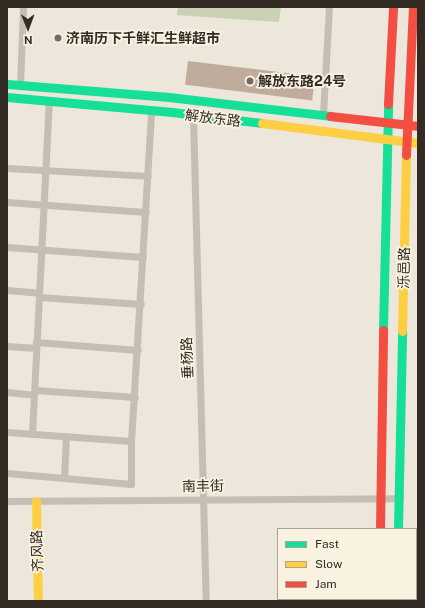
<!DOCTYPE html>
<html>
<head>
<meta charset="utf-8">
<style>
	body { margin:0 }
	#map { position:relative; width:425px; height:608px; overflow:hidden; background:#ece6db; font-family:"Public Sans","Noto Sans SC",sans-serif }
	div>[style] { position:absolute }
	.green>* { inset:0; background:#c9d2b4 }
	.building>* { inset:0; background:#c0ac9c; transform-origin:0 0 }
	.street>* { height:7px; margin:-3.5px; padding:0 3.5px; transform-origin:3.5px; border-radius:3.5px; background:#c4beb5 }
	.fast>* { height:9px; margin:-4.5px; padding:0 4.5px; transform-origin:4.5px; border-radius:4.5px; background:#16e098 }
	.slow>* { height:9px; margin:-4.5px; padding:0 4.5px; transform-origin:4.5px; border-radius:4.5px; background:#ffcf43 }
	.jam>* { height:9px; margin:-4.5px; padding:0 4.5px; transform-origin:4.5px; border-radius:4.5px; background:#f24e42 }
	.dots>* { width:11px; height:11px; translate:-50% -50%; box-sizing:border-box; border:2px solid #faf2e1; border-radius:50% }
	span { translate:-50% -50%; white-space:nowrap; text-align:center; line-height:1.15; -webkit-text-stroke:3.5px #faf2e1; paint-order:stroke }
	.poi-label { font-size:14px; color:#332b24; font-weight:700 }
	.left { translate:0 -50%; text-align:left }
	.street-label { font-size:14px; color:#332b24 }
	.frame { position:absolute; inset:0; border:8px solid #332b24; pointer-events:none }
	.legend { position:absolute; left:277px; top:528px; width:140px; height:72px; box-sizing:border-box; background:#faf2e1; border:1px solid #aaa295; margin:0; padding:5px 7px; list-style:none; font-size:12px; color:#332b24 }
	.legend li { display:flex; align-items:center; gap:8px; height:20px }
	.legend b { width:20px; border:1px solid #aaa295 }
	.north { position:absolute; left:8px; top:8px; width:40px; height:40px; -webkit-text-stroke:3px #faf2e1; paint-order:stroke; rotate:179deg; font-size:11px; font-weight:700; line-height:16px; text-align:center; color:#332b24 }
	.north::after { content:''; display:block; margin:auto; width:14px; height:18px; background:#332b24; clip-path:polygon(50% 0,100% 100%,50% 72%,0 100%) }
</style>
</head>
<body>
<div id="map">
	<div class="green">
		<i style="clip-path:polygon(178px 7px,281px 7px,279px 22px,177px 15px)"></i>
	</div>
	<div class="building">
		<i style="left:188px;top:61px;width:128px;height:24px;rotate:7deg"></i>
	</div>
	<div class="street">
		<i style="left:20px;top:85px;width:78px;rotate:-87.8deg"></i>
		<i style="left:323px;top:114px;width:107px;rotate:-86.8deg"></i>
		<i style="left:193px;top:115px;width:486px;rotate:88.5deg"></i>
		<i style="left:7px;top:168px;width:141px;rotate:3.2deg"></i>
		<i style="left:7px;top:202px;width:139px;rotate:4.1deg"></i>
		<i style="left:7px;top:247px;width:136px;rotate:4.2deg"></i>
		<i style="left:7px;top:290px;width:32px;rotate:5deg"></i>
		<i style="left:39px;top:297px;width:102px;rotate:3.9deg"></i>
		<i style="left:36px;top:342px;width:102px;rotate:4.5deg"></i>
		<i style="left:7px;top:346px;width:29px;rotate:4deg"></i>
		<i style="left:35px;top:390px;width:100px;rotate:4deg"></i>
		<i style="left:7px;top:392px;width:27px;rotate:6deg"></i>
		<i style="left:7px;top:432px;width:124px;rotate:4.2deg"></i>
		<i style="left:131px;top:441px;width:43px;rotate:90deg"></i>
		<i style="left:131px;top:484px;width:124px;rotate:-174.9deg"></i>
		<i style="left:32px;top:434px;width:334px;rotate:-87.1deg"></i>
		<i style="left:131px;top:441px;width:332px;rotate:-86.5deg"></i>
		<i style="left:64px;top:478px;width:42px;rotate:-87.3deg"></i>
		<i style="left:7px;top:501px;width:393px;rotate:-0.4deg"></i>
	</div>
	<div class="fast">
		<i style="left:7px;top:84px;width:163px;rotate:4.6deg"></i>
		<i style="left:169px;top:97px;width:162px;rotate:6.7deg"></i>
		<i style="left:7px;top:97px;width:166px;rotate:5.2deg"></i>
		<i style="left:172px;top:112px;width:91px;rotate:7deg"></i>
		<i style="left:383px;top:330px;width:226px;rotate:-88.7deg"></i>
		<i style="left:398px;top:529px;width:198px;rotate:-88.8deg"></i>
	</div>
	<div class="slow">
		<i style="left:262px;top:123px;width:157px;rotate:7.3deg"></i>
		<i style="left:402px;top:331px;width:176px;rotate:-88.7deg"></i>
		<i style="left:36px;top:501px;width:100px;rotate:88.9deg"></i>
		<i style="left:375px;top:599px;width:2px;rotate:90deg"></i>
	</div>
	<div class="jam">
		<i style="left:388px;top:104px;width:97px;rotate:-87deg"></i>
		<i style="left:330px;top:116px;width:89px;rotate:6.5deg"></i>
		<i style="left:406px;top:155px;width:148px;rotate:-87.3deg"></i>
		<i style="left:380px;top:529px;width:199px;rotate:-89.1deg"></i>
		<i style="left:393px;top:599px;width:2px;rotate:90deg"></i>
	</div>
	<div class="dots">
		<i style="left:58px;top:38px;background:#746c64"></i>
		<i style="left:250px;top:81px;background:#746c64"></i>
	</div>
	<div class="poi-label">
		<span class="left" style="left:66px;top:38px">济南历下千鲜汇生鲜超市</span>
		<span class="left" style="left:258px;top:81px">解放东路24号</span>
	</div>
	<div class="street-label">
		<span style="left:213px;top:118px;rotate:7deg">解放东路</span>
		<span style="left:404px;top:268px;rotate:-89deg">泺邑路</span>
		<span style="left:187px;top:358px;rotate:-92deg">垂杨路</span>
		<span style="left:203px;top:486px;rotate:-1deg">南丰街</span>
		<span style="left:37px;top:551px;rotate:-92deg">齐风路</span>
	</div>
	<div class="frame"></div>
	<ul class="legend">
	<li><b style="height:5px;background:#16e098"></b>Fast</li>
	<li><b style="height:5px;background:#ffcf43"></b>Slow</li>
	<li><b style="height:5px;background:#f24e42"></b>Jam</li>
	</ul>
	<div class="north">N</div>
</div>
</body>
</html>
